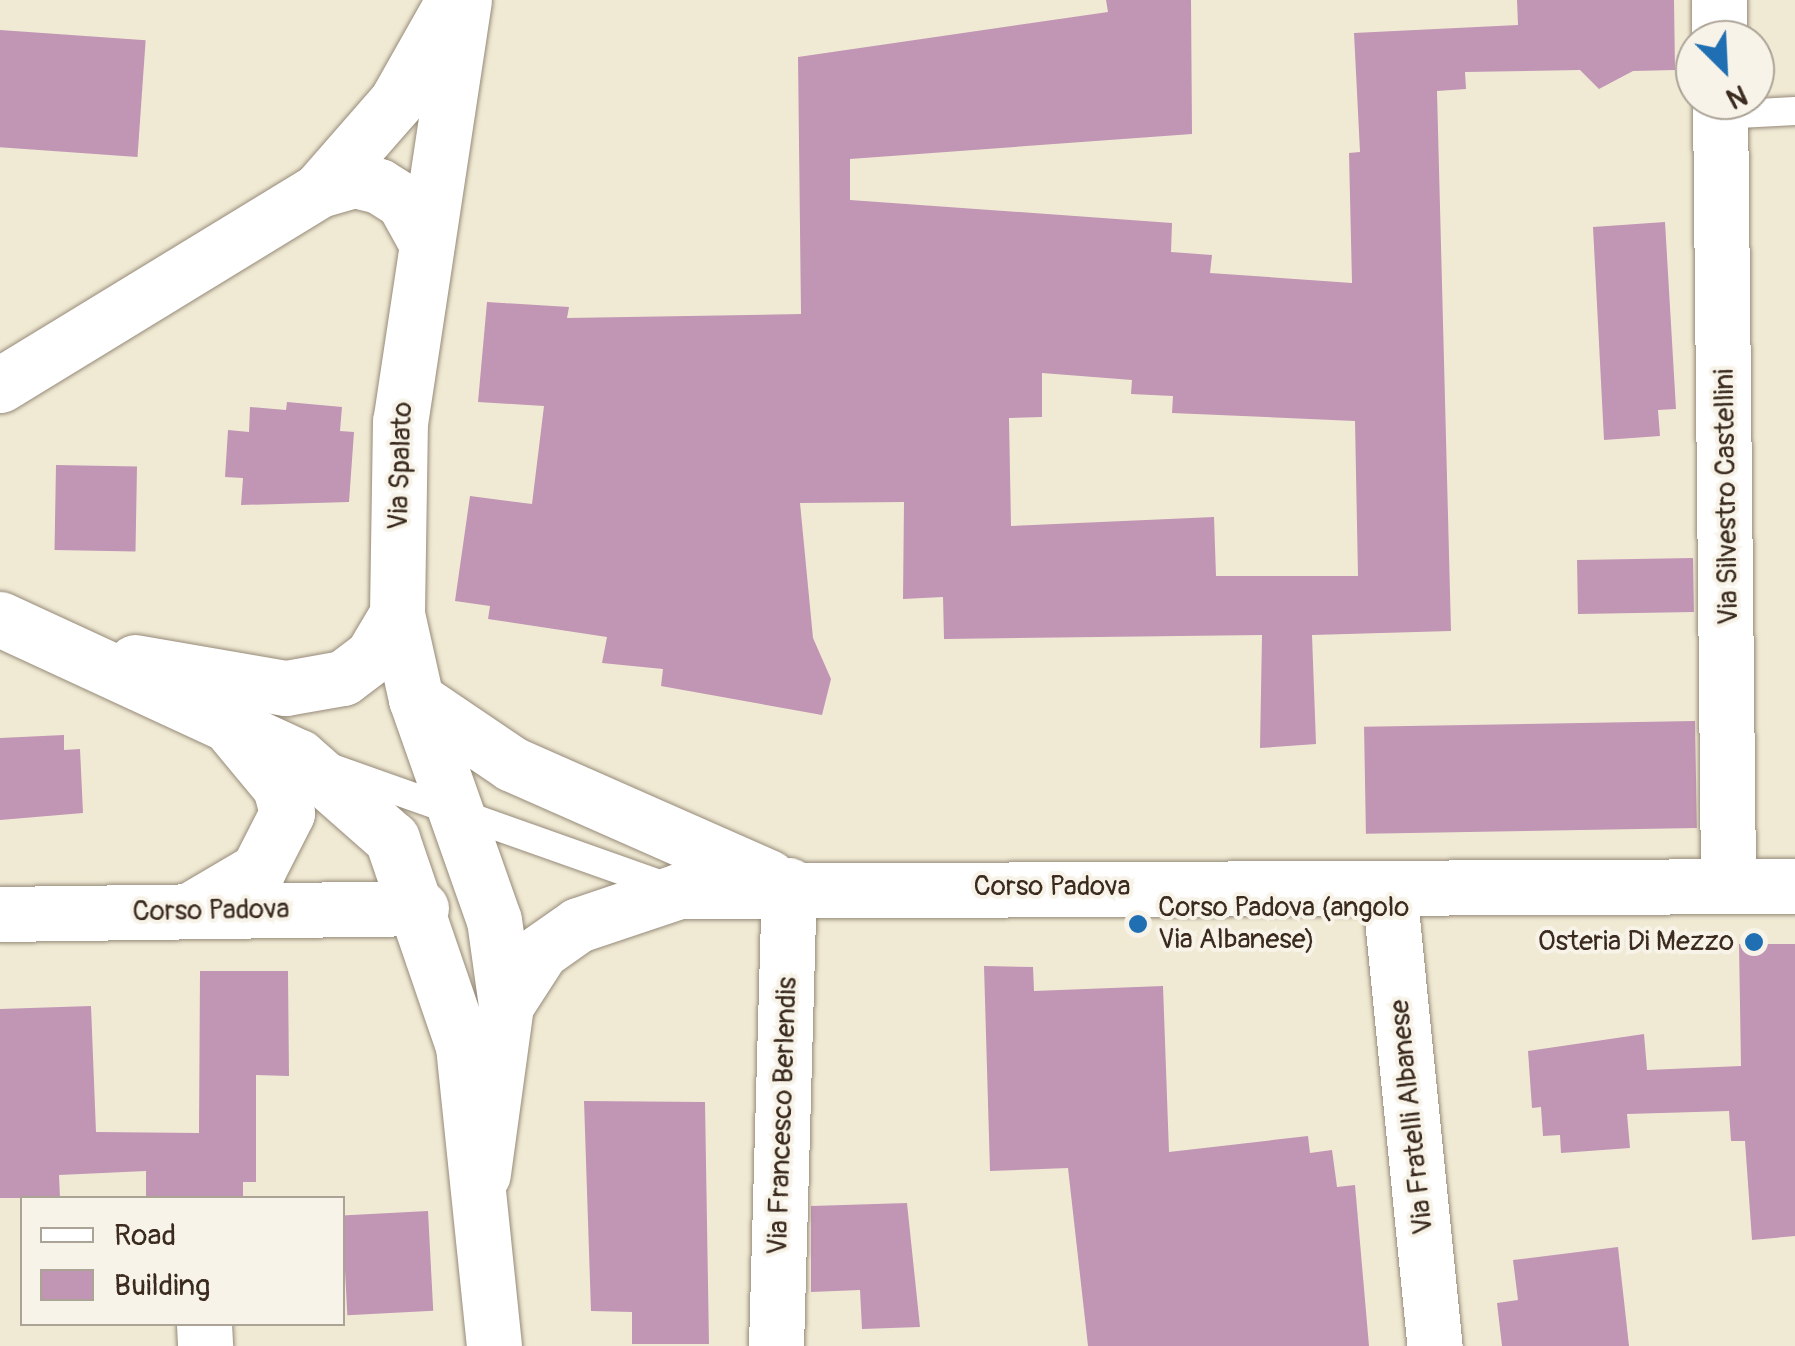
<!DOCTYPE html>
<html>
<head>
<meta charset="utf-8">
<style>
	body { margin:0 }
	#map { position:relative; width:1795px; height:1346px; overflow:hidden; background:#f0ead4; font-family:Pangolin,sans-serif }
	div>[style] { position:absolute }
	.building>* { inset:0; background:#c195b4; transform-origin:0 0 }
	.roads { filter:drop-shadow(0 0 2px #968a79) drop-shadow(0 0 2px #968a79) }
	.lane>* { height:28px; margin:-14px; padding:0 14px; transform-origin:14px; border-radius:14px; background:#fff }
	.street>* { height:55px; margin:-27.5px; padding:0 27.5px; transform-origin:27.5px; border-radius:27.5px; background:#fff }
	.secondary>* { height:55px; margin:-27.5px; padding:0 27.5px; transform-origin:27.5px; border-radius:27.5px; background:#fff }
	.primary>* { height:55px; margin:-27.5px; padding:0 27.5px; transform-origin:27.5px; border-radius:27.5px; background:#fff }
	.dots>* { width:28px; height:28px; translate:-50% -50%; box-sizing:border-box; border:5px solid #f7f3e8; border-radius:50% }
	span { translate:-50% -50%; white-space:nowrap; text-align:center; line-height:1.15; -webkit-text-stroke:8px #f7f3e8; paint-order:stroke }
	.street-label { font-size:28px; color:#3b2a1e }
	.poi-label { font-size:28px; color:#3b2a1e }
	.left { translate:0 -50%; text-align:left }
	.right { translate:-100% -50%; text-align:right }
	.legend { position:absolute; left:20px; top:1196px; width:325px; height:130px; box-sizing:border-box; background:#f7f3e8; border:2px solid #aca397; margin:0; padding:12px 18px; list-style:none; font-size:30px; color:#3b2a1e }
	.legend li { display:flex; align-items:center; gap:20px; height:50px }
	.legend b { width:50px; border:2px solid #aca397 }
	.north { position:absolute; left:1675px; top:20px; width:100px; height:100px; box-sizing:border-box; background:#f7f3e8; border:2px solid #aca397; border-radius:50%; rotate:156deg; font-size:28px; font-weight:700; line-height:40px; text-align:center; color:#3b2a1e }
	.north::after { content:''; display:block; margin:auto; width:35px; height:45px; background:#1f6fb2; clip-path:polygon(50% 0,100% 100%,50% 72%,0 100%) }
</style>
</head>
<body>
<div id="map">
	<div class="building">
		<i style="clip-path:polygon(evenodd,1106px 0,1191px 0,1192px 134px,850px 159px,850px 200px,1172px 223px,1171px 252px,1212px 255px,1210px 273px,1352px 283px,1349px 153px,1360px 152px,1354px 33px,1518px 25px,1517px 0,1674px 0,1675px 70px,1633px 71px,1599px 89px,1580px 70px,1465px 72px,1466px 89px,1437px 91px,1451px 631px,1312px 635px,1316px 744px,1260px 748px,1262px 635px,944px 639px,943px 597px,903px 599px,904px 502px,800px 503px,813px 638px,831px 679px,822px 715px,661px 686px,663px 669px,602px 663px,607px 637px,488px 619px,490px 606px,455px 601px,470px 496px,532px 504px,544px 406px,478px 402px,487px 302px,569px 307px,567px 318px,801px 314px,798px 57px,1108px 12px,1106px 0,1042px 373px,1132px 380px,1131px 394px,1173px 396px,1172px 413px,1355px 421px,1358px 576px,1216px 576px,1214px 517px,1011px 526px,1009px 418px,1042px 417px,1042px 373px)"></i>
		<i style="left:0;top:30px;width:146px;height:117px;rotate:4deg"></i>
		<i style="clip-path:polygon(1665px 222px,1676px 409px,1658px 410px,1660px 436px,1604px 440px,1593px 227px)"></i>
		<i style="clip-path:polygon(287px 402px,342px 407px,340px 431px,354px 432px,349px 502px,241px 505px,243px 478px,225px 477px,228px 430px,249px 432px,250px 407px,286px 410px)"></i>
		<i style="left:56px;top:465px;width:81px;height:85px;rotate:1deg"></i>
		<i style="left:1693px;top:558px;width:54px;height:116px;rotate:89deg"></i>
		<i style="left:1695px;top:721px;width:107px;height:331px;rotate:89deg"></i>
		<i style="clip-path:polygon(64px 735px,64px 750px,80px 749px,83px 813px,0 820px,0 738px)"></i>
		<i style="clip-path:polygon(1739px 944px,1795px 944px,1795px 1236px,1752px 1240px,1745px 1141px,1731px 1141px,1729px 1111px,1627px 1114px,1630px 1148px,1561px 1153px,1560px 1135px,1543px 1136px,1541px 1107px,1532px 1108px,1528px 1051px,1644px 1034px,1647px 1070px,1741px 1066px)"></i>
		<i style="clip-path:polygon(984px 966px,1033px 967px,1034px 991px,1163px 986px,1169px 1152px,1308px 1136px,1310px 1153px,1332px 1150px,1337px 1187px,1355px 1185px,1369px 1346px,1088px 1346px,1068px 1168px,990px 1171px)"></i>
		<i style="clip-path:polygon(200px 971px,288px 971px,289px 1076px,256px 1075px,256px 1182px,243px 1182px,243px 1198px,146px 1198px,146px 1171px,59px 1175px,60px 1198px,0 1198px,0 1009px,91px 1006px,96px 1132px,199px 1133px)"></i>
		<i style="clip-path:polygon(584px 1101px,705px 1102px,709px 1344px,632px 1344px,632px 1312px,591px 1311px)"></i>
		<i style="clip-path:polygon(907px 1203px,920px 1327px,862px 1329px,860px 1290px,811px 1292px,811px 1206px)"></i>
		<i style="left:428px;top:1211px;width:100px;height:86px;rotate:87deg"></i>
		<i style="clip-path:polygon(1618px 1247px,1629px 1346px,1502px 1346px,1497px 1303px,1518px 1300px,1513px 1260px)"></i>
	</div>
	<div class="roads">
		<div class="lane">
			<i style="left:1720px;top:115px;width:75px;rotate:-3.1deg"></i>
			<i style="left:332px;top:768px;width:362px;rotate:19.5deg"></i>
		</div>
		<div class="street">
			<i style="left:1719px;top:0;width:40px;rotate:90deg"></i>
			<i style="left:1720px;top:100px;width:780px;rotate:89.41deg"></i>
			<i style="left:1389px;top:889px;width:459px;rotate:84.3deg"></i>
			<i style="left:192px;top:909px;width:77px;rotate:-30.6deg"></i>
			<i style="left:258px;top:870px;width:64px;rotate:-63deg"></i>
			<i style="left:287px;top:813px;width:27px;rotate:-105deg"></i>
			<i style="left:280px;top:787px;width:77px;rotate:-129.7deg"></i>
			<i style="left:0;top:914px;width:421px;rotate:-0.8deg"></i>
			<i style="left:204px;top:1324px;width:22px;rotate:87deg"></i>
			<i style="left:776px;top:1346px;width:461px;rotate:-88.4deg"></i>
		</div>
		<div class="secondary">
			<i style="left:416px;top:699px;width:116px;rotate:34.1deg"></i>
			<i style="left:512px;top:764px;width:280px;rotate:23.8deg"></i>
			<i style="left:506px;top:1005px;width:64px;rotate:-57.1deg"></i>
			<i style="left:541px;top:951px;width:45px;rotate:-35.1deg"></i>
			<i style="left:578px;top:925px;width:107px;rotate:-18.6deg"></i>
			<i style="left:679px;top:891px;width:1116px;rotate:-0.26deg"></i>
		</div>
		<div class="primary">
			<i style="left:464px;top:0;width:426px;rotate:98.6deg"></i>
			<i style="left:400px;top:421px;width:193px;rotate:90.9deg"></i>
			<i style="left:397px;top:614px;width:87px;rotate:77.4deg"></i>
			<i style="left:416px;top:699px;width:234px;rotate:70.6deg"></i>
			<i style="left:494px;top:920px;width:86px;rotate:82deg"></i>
			<i style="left:506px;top:1005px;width:171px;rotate:97.8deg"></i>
			<i style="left:319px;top:190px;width:37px;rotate:-16deg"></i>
			<i style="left:355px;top:180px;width:25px;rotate:14deg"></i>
			<i style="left:379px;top:186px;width:28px;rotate:32deg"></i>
			<i style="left:403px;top:201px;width:41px;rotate:60.9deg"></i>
			<i style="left:0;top:385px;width:374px;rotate:-31.4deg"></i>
			<i style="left:319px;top:190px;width:117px;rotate:-48.8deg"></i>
			<i style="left:396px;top:102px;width:103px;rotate:-60.5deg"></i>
			<i style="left:0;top:619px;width:329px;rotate:24.8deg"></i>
			<i style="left:299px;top:757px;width:124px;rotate:41.4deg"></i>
			<i style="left:392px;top:839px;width:219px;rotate:71.1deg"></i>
			<i style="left:463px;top:1046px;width:302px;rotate:84.1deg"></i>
			<i style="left:135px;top:662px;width:153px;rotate:9.8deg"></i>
			<i style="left:286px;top:688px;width:58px;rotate:-10deg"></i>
			<i style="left:343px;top:678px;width:36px;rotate:-37deg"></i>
			<i style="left:372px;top:656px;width:49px;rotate:-59.2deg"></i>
		</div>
	</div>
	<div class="dots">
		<i style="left:1138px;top:924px;background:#1f6fb2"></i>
		<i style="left:1754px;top:942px;background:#1f6fb2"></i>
	</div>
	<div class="street-label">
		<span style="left:401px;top:466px;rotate:-88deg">Via Spalato</span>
		<span style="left:1727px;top:497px;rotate:-91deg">Via Silvestro Castellini</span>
		<span style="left:1052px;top:887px">Corso Padova</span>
		<span style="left:211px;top:911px;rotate:-1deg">Corso Padova</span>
		<span style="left:783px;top:1116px;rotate:-88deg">Via Francesco Berlendis</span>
		<span style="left:1412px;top:1117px;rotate:-96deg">Via Fratelli Albanese</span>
	</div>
	<div class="poi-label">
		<span class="left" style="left:1158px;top:924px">Corso Padova (angolo<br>Via Albanese)</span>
		<span class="right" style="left:1734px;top:942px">Osteria Di Mezzo</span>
	</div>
	<ul class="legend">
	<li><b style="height:12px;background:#fff"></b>Road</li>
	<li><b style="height:28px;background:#c195b4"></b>Building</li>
	</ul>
	<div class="north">N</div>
</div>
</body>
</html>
